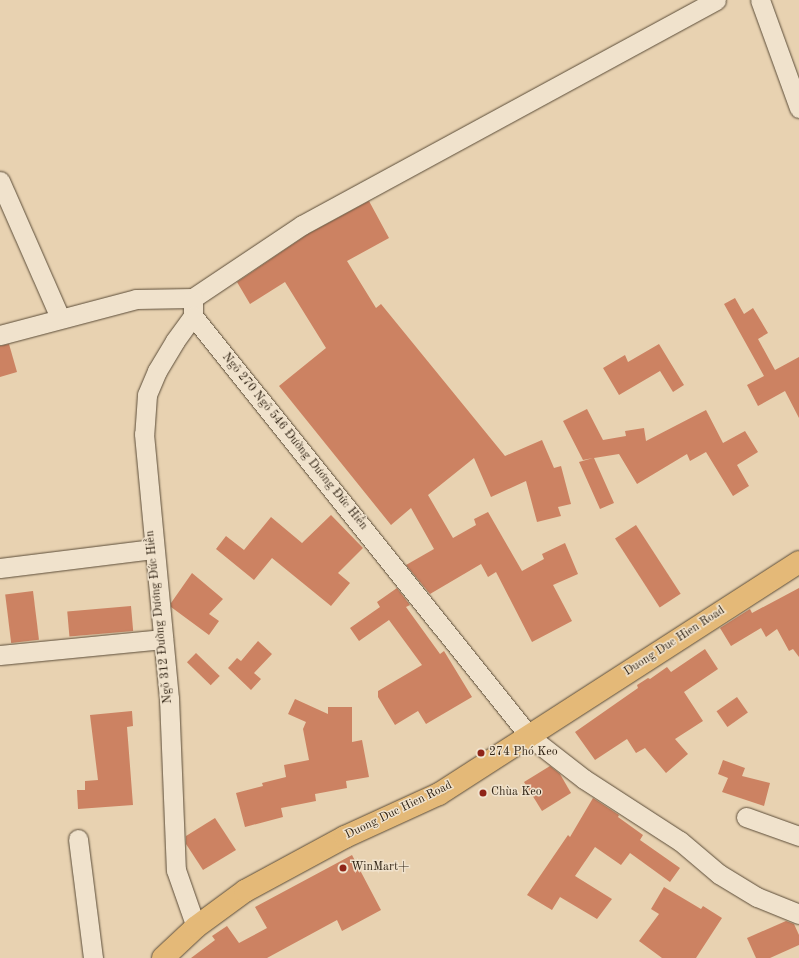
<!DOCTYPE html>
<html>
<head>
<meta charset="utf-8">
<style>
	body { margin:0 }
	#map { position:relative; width:799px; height:958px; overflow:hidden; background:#e8d2b1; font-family:"Old Standard TT",serif }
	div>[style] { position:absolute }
	.building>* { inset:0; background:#cc8262; transform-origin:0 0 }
	.roads { filter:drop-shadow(0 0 1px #5b4c38) drop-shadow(0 0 1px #5b4c38) }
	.street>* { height:19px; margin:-9.5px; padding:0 9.5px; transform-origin:9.5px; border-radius:9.5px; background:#f0e2cc }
	.highway>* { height:22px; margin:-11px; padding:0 11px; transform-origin:11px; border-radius:11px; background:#e4b978 }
	.dots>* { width:11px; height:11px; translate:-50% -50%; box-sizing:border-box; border:2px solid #f0e2cc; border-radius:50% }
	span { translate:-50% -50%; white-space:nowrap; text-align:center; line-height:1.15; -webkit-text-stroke:3px #f0e2cc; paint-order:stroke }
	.street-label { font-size:12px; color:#2c1f10 }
	.poi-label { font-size:12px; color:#2c1f10 }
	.left { translate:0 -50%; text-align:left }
</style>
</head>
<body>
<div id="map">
	<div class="building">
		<i style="clip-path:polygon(369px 201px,389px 238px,347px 261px,376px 308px,381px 304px,505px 456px,542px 440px,554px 468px,561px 466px,571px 504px,558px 507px,561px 516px,537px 522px,526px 481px,491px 497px,474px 458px,428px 495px,453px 538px,476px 525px,474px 519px,488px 512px,522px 571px,544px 559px,542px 554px,565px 543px,578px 574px,553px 585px,572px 621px,532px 642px,496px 572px,488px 577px,481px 564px,430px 594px,406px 565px,434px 549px,411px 508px,391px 525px,279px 386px,326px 348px,285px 282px,250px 304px,237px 282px,308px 234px)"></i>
		<i style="clip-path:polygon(735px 298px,744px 314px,753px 308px,768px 333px,758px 339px,775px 370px,799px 357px,799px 418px,785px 391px,758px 406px,747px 385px,764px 376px,724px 304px)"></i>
		<i style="clip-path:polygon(9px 344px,17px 372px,0 377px,0 346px)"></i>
		<i style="clip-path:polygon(659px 344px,684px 385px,673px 392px,660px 371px,619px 395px,603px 368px,625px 355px,628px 362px)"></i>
		<i style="clip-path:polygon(587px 409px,603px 440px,626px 436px,625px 431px,644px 428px,646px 441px,706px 410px,723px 443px,745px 431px,758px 452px,737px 465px,749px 486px,733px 496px,706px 452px,690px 461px,687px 454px,637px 484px,619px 454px,594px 458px,614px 503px,600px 509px,579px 462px,593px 458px,583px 460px,563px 421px)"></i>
		<i style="clip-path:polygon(331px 515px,363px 548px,338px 573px,350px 583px,331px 606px,272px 558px,254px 580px,216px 549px,226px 536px,244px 550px,271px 517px,302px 543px)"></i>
		<i style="left:636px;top:525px;width:82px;height:25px;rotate:57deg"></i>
		<i style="clip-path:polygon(192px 573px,223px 599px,209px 614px,219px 621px,209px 635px,171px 607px,171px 603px)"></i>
		<i style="clip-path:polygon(397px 588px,410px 605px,406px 607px,440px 654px,444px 651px,472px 697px,426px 724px,418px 711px,395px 725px,378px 697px,378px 691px,422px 665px,389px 620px,359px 641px,350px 628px,380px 607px,377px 602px)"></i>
		<i style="clip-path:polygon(799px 588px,799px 657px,793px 649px,789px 651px,777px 629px,766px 637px,761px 628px,731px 646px,720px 628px,750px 609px,752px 613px)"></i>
		<i style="left:33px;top:591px;width:49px;height:28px;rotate:83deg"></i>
		<i style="left:131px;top:606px;width:25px;height:64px;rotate:85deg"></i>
		<i style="clip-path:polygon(258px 641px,272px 654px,254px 673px,261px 679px,251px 690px,228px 668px,237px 658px,241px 661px)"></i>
		<i style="clip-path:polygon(705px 649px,718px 669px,684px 692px,703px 721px,675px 739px,688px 754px,666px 773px,645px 748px,636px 753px,627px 739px,595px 760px,575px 732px,638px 688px,637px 685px,648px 678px,650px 679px,667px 667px,671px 672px)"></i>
		<i style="left:196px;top:653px;width:33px;height:13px;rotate:44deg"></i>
		<i style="left:737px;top:697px;width:19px;height:25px;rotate:55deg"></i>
		<i style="clip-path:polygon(295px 699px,328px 714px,328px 707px,352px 707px,352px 742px,362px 740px,369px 777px,346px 781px,347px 788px,315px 794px,316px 801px,281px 808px,283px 817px,245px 827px,236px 793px,263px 786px,262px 783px,286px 777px,284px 765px,309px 760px,303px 729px,306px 722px,288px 714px)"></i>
		<i style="clip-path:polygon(132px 711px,133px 726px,127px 727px,133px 805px,78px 809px,77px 790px,85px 790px,85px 781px,98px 780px,90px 715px)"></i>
		<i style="clip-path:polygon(723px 760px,745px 768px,742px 776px,770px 783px,764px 806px,722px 792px,728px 778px,718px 774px)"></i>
		<i style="clip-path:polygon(550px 766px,560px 774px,571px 793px,542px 811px,524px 782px)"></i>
		<i style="clip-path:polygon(593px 798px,619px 815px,618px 817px,643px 835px,640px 840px,680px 868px,670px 882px,630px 853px,621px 865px,595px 847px,575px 876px,612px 899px,597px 919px,560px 897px,552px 910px,527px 895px,568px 835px,570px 837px)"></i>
		<i style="clip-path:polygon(215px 818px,236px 850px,203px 870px,186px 844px,186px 836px)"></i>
		<i style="clip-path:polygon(352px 855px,381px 910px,342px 931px,337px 920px,267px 958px,191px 958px,215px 940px,212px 936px,227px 926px,239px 943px,267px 928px,255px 907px)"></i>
		<i style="clip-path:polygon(664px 887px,701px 909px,703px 906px,722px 918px,696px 958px,662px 958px,639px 941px,659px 914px,651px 909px)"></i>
		<i style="clip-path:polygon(786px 921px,794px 924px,799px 935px,799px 945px,770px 958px,756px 958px,747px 938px)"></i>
	</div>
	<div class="roads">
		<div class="street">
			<i style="left:760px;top:0;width:115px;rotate:70.1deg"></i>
			<i style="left:0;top:181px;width:150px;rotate:66.3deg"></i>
			<i style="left:193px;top:298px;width:131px;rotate:-33.8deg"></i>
			<i style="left:302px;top:225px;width:471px;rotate:-28.5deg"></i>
			<i style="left:193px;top:316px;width:31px;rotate:126deg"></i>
			<i style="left:175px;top:341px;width:35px;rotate:121deg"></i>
			<i style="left:157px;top:371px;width:26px;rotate:113deg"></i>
			<i style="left:147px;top:395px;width:39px;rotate:94deg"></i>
			<i style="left:144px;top:434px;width:265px;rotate:84.6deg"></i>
			<i style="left:169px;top:698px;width:172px;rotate:87.7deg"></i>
			<i style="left:176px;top:870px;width:60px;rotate:70.7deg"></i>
			<i style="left:0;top:335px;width:141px;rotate:-14.8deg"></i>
			<i style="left:136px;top:299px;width:57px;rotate:-1deg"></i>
			<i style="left:193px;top:298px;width:18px;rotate:90deg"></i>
			<i style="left:193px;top:316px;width:539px;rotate:51.32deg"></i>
			<i style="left:530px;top:737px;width:68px;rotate:37.9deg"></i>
			<i style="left:584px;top:779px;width:114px;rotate:32.9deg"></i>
			<i style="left:680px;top:841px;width:51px;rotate:40.2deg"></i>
			<i style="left:719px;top:874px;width:44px;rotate:31.2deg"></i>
			<i style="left:757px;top:897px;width:45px;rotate:22deg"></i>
			<i style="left:0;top:568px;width:154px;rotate:-7.1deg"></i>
			<i style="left:0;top:655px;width:164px;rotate:-5.6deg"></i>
			<i style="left:746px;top:817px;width:56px;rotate:19.7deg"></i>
			<i style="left:78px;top:839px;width:120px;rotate:82.8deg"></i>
		</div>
		<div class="highway">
			<i style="left:163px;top:958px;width:45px;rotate:-43.2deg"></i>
			<i style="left:196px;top:927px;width:61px;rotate:-36.3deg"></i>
			<i style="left:245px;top:891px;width:114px;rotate:-28.4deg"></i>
			<i style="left:345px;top:837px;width:103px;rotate:-24.6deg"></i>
			<i style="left:439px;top:794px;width:428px;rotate:-32.8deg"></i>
		</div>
	</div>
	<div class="dots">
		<i style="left:481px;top:753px;background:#8f2418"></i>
		<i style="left:483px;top:793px;background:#8f2418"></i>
		<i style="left:343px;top:868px;background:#8f2418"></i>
	</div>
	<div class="street-label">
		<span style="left:294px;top:442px;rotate:51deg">Ngõ 270 Ngõ 546 Đường Dương Đức Hiền</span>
		<span style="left:160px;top:617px;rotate:-96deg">Ngõ 312 Đường Dương Đức Hiền</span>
		<span style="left:675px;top:642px;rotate:-33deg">Duong Duc Hien Road</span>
		<span style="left:399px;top:811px;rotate:-26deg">Duong Duc Hien Road</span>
	</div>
	<div class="poi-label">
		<span class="left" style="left:489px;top:753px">274 Phó Keo</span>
		<span class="left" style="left:491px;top:793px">Chùa Keo</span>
		<span class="left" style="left:351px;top:868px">WinMart+</span>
	</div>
</div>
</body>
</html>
